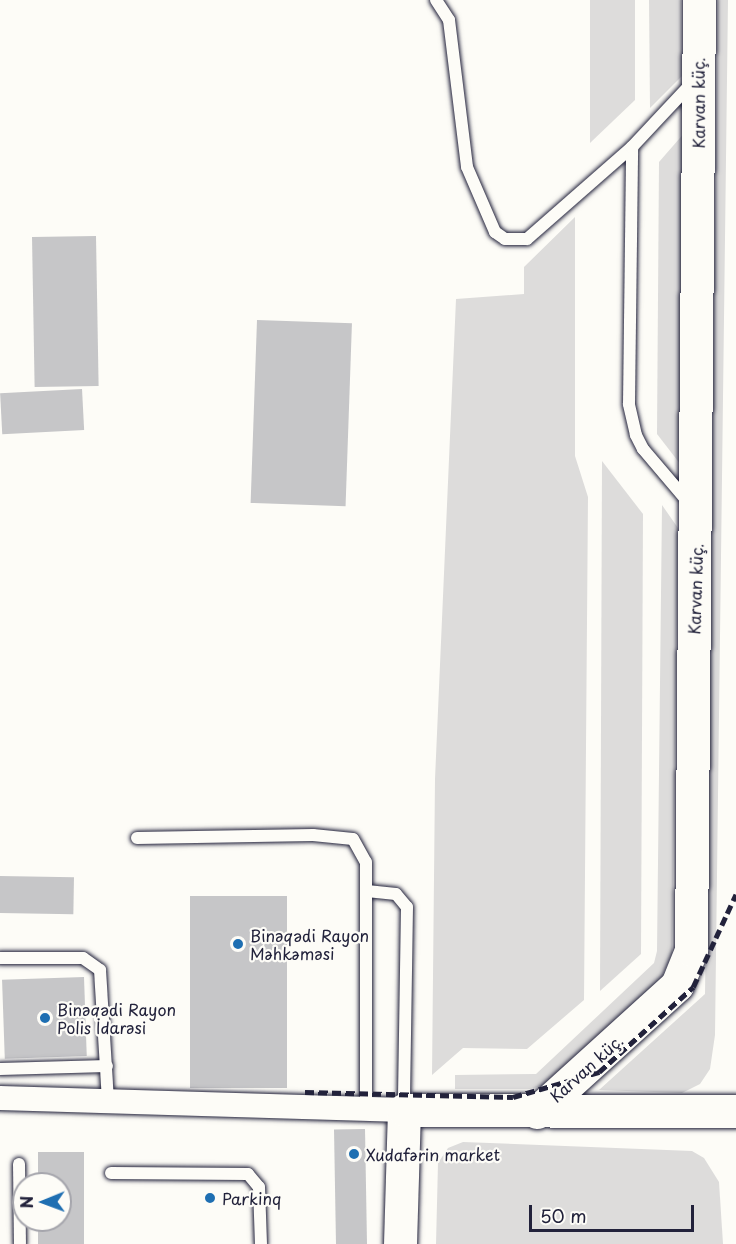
<!DOCTYPE html>
<html>
<head>
<meta charset="utf-8">
<style>
	body { margin:0 }
	#map { position:relative; width:736px; height:1244px; overflow:hidden; background:#fdfcf7; font-family:"Playpen Sans",sans-serif }
	div>[style] { position:absolute }
	.green>* { inset:0; background:#dddcdb }
	.building>* { inset:0; background:#c6c6c8; transform-origin:0 0 }
	.roads { filter:drop-shadow(0 0 2px #22223b) drop-shadow(0 0 2px #22223b) }
	.lane>* { height:12px; margin:-6px; padding:0 6px; transform-origin:6px; border-radius:6px; background:#fdfcf7 }
	.street>* { height:24px; margin:-12px; padding:0 12px; transform-origin:12px; border-radius:12px; background:#fdfcf7 }
	.secondary>* { height:33px; margin:-16.5px; padding:0 16.5px; transform-origin:16.5px; border-radius:16.5px; background:#fdfcf7 }
	.rail>* { height:4.5px; margin-top:-2.25px; transform-origin:0; background:repeating-linear-gradient(90deg,#22223b 0 9px,transparent 0 13.5px) }
	.dots>* { width:16px; height:16px; translate:-50% -50%; box-sizing:border-box; border:3px solid #fdfcf7; border-radius:50% }
	span { translate:-50% -50%; white-space:nowrap; text-align:center; line-height:1.15; -webkit-text-stroke:4.5px #fdfcf7; paint-order:stroke }
	.street-label { font-size:16px; color:#22223b }
	.poi-label { font-size:16px; color:#22223b }
	.left { translate:0 -50%; text-align:left }
	.north { position:absolute; left:12px; top:1172px; width:60px; height:60px; box-sizing:border-box; background:#fdfcf7; border:2px solid #a5a5ac; border-radius:50%; rotate:269deg; font-size:16px; font-weight:700; line-height:24px; text-align:center; color:#22223b }
	.north::after { content:''; display:block; margin:auto; width:21px; height:27px; background:#1f6fb2; clip-path:polygon(50% 0,100% 100%,50% 72%,0 100%) }
	.scale { position:absolute; left:529px; top:1205px; width:165px; height:27px; box-sizing:border-box; border:3px solid #22223b; border-top:0; padding-left:8px; font-size:18px; line-height:21px; white-space:nowrap; color:#22223b; -webkit-text-stroke:4px #fdfcf7; paint-order:stroke }
</style>
</head>
<body>
<div id="map">
	<div class="green">
		<i style="clip-path:polygon(590px 0,635px 0,635px 100px,590px 143px)"></i>
		<i style="clip-path:polygon(649px 0,681px 0,682px 76px,650px 108px)"></i>
		<i style="clip-path:polygon(718px 0,728px 0,715px 1035px,710px 1069px,700px 1084px,682px 1093px,599px 1090px,705px 994px)"></i>
		<i style="clip-path:polygon(686px 131px,681px 465px,657px 434px,659px 162px)"></i>
		<i style="clip-path:polygon(575px 217px,575px 456px,588px 497px,584px 1000px,527px 1049px,463px 1048px,432px 1075px,435px 779px,456px 299px,524px 294px,524px 267px)"></i>
		<i style="clip-path:polygon(602px 461px,643px 514px,641px 954px,600px 991px)"></i>
		<i style="clip-path:polygon(662px 505px,678px 528px,672px 954px,661px 979px,550px 1083px,531px 1089px,455px 1089px,455px 1075px,536px 1074px,654px 963px,657px 951px)"></i>
		<i style="clip-path:polygon(463px 1142px,692px 1151px,704px 1158px,719px 1182px,723px 1244px,436px 1244px,438px 1163px,448px 1148px)"></i>
	</div>
	<div class="building">
		<i style="left:96px;top:236px;width:150px;height:64px;rotate:89deg"></i>
		<i style="left:257px;top:320px;width:95px;height:183px;rotate:2deg"></i>
		<i style="left:82px;top:389px;width:41px;height:82px;rotate:87deg"></i>
		<i style="left:0;top:876px;width:74px;height:37px;rotate:1deg"></i>
		<i style="left:190px;top:896px;width:97px;height:192px"></i>
		<i style="left:84px;top:977px;width:79px;height:82px;rotate:88deg"></i>
		<i style="left:365px;top:1129px;width:115px;height:31px;rotate:89deg"></i>
		<i style="clip-path:polygon(38px 1152px,84px 1152px,84px 1244px,38px 1244px,38px 1220px,60px 1220px,60px 1184px,38px 1184px)"></i>
	</div>
	<div class="roads">
		<div class="lane">
			<i style="left:436px;top:0;width:24px;rotate:57deg"></i>
			<i style="left:449px;top:20px;width:148px;rotate:83deg"></i>
			<i style="left:467px;top:167px;width:71px;rotate:66.7deg"></i>
			<i style="left:495px;top:232px;width:12px;rotate:35deg"></i>
			<i style="left:505px;top:239px;width:22px"></i>
			<i style="left:527px;top:239px;width:140px;rotate:-41.2deg"></i>
			<i style="left:689px;top:503px;width:71px;rotate:-130.4deg"></i>
			<i style="left:643px;top:449px;width:16px;rotate:-117deg"></i>
			<i style="left:636px;top:435px;width:32px;rotate:-103deg"></i>
			<i style="left:629px;top:404px;width:257px;rotate:-89.3deg"></i>
			<i style="left:632px;top:147px;width:86px;rotate:-46.9deg"></i>
			<i style="left:137px;top:838px;width:176px;rotate:-1deg"></i>
			<i style="left:313px;top:835px;width:40px;rotate:5.7deg"></i>
			<i style="left:353px;top:839px;width:26px;rotate:61deg"></i>
			<i style="left:366px;top:862px;width:245px;rotate:90deg"></i>
			<i style="left:367px;top:891px;width:29px;rotate:6deg"></i>
			<i style="left:396px;top:894px;width:17px;rotate:50deg"></i>
			<i style="left:407px;top:907px;width:201px;rotate:90.9deg"></i>
			<i style="left:0;top:958px;width:83px"></i>
			<i style="left:83px;top:958px;width:21px;rotate:35deg"></i>
			<i style="left:100px;top:970px;width:132px;rotate:86.5deg"></i>
			<i style="left:0;top:1069px;width:107px;rotate:-1.6deg"></i>
			<i style="left:19px;top:1164px;width:80px;rotate:89.3deg"></i>
			<i style="left:111px;top:1173px;width:137px;rotate:0.4deg"></i>
			<i style="left:248px;top:1174px;width:17px;rotate:50deg"></i>
			<i style="left:259px;top:1187px;width:57px;rotate:88deg"></i>
		</div>
		<div class="street">
			<i style="left:0;top:1098px;width:404px;rotate:1.7deg"></i>
		</div>
		<div class="secondary">
			<i style="left:537px;top:1112px;width:189px;rotate:-42.2deg"></i>
			<i style="left:677px;top:985px;width:38px;rotate:-68deg"></i>
			<i style="left:691px;top:950px;width:950px;rotate:-89.52deg"></i>
			<i style="left:400px;top:1244px;width:134px;rotate:-88.3deg"></i>
			<i style="left:404px;top:1110px;width:332px;rotate:0.2deg"></i>
		</div>
	</div>
	<div class="rail">
		<i style="left:305px;top:1092px;width:208px;rotate:1.4deg"></i>
		<i style="left:513px;top:1097px;width:90px;rotate:-16.2deg"></i>
		<i style="left:599px;top:1072px;width:127px;rotate:-42.1deg"></i>
		<i style="left:693px;top:987px;width:102px;rotate:-65.2deg"></i>
	</div>
	<div class="dots">
		<i style="left:238px;top:944px;background:#1f6fb2"></i>
		<i style="left:45px;top:1018px;background:#1f6fb2"></i>
		<i style="left:354px;top:1154px;background:#1f6fb2"></i>
		<i style="left:210px;top:1198px;background:#1f6fb2"></i>
	</div>
	<div class="street-label">
		<span style="left:698px;top:103px;rotate:-90deg">Karvan küç.</span>
		<span style="left:695px;top:589px;rotate:-88deg">Karvan küç.</span>
		<span style="left:586px;top:1068px;rotate:-42deg">Karvan küç.</span>
	</div>
	<div class="poi-label">
		<span class="left" style="left:250px;top:944px">Binəqədi Rayon<br>Məhkəməsi</span>
		<span class="left" style="left:57px;top:1018px">Binəqədi Rayon<br>Polis İdarəsi</span>
		<span class="left" style="left:366px;top:1154px">Xudafərin market</span>
		<span class="left" style="left:222px;top:1198px">Parkinq</span>
	</div>
	<div class="north">N</div>
	<div class="scale">50 m</div>
</div>
</body>
</html>
